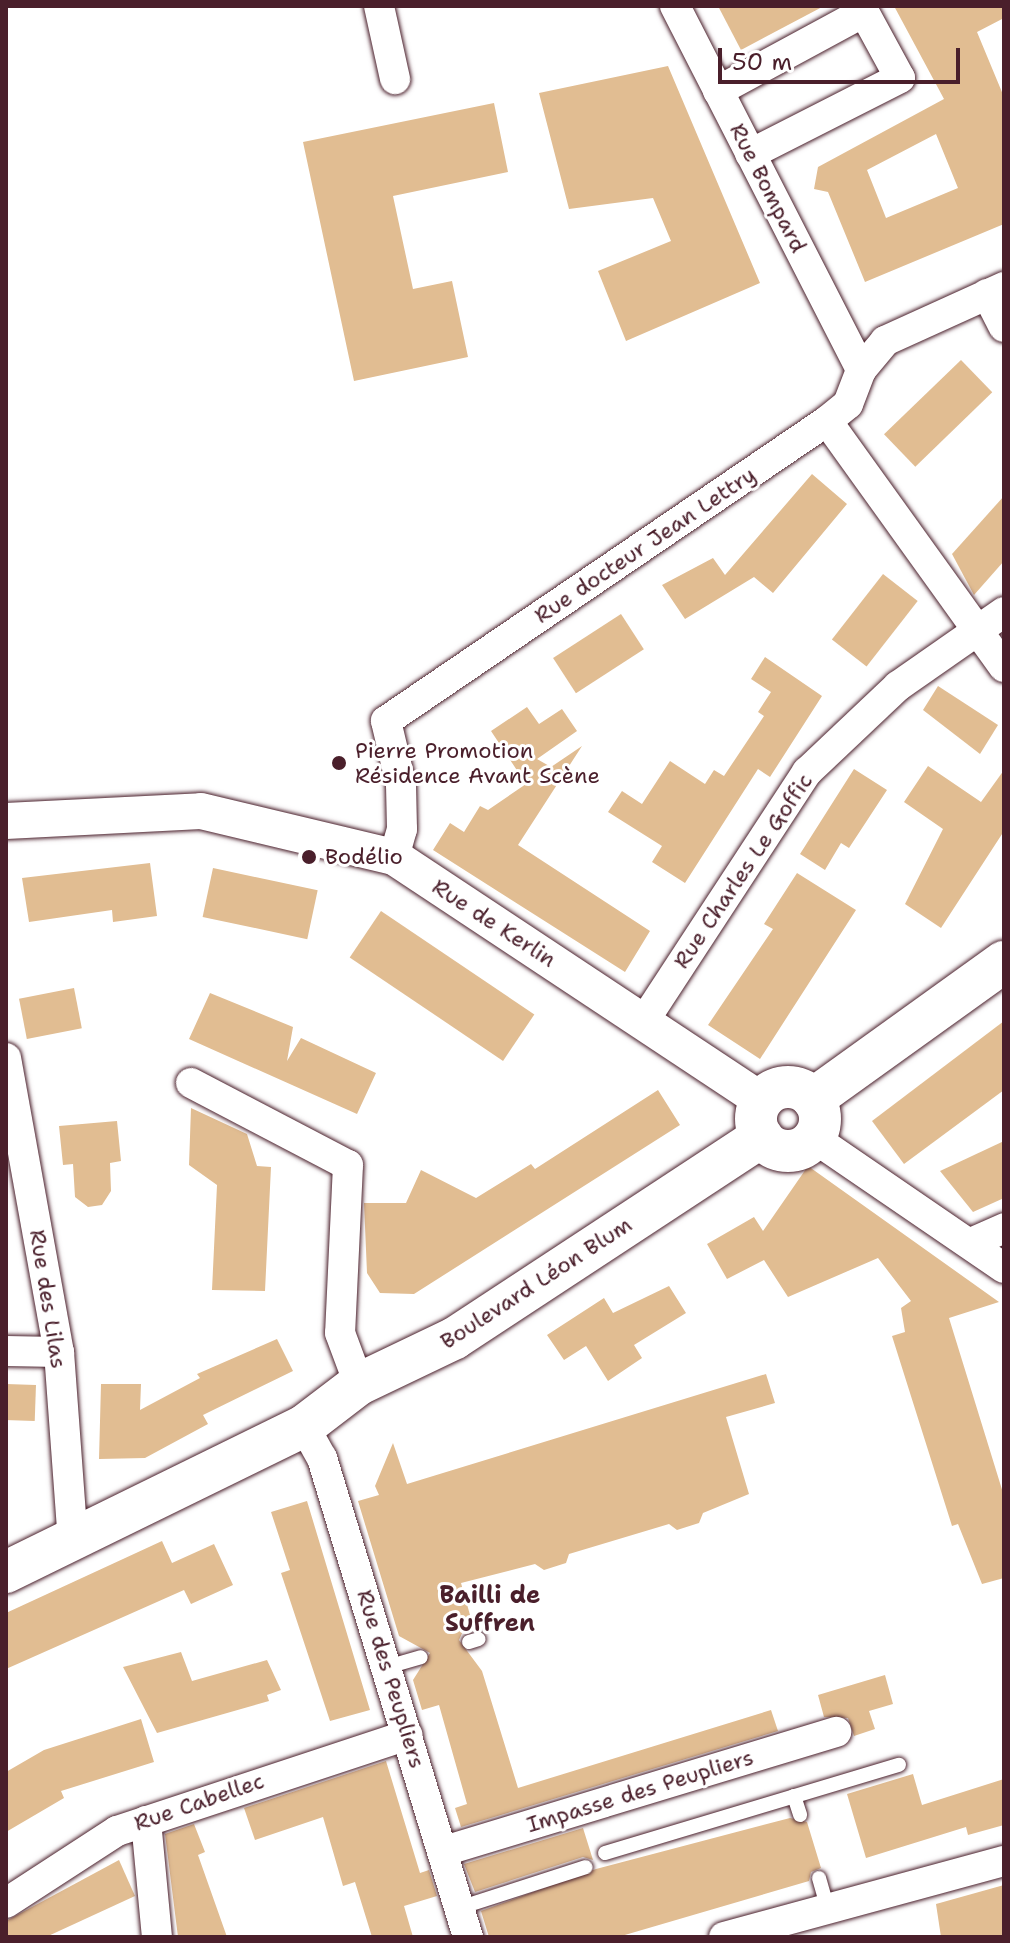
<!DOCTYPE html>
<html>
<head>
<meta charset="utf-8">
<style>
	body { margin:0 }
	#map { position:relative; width:1010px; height:1943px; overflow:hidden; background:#fff; font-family:"Shantell Sans",sans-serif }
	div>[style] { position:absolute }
	.building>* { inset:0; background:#e1bd92; transform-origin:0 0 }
	.roads { filter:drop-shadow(0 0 2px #4a1f2b) drop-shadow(0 0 2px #4a1f2b) }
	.service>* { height:14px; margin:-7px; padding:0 7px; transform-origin:7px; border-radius:7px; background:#fff }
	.minor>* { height:30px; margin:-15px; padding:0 15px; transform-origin:15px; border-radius:15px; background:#fff }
	.tertiary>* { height:36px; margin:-18px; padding:0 18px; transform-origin:18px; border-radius:18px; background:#fff }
	.secondary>* { height:42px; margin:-21px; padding:0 21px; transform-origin:21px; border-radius:21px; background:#fff }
	.secondary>.ring { margin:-21px; padding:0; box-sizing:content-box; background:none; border:42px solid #fff; border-radius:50% }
	.dots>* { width:22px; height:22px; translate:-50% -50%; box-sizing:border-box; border:4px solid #fff; border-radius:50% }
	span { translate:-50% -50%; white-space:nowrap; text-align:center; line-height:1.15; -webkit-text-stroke:6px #fff; paint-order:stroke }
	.street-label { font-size:22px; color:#4a1f2b }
	.poi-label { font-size:22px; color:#4a1f2b }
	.left { translate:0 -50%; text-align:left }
	.neighbourhood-label { font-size:24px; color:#4a1f2b; font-weight:700 }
	.frame { position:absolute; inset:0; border:8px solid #4a1f2b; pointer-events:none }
	.scale { position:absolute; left:718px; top:48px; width:242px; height:36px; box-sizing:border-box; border:4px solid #4a1f2b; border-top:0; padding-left:10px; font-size:24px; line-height:28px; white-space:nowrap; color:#4a1f2b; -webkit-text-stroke:6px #fff; paint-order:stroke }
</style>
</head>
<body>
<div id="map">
	<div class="building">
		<i style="clip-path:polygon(718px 6px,824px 6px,741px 50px)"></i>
		<i style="clip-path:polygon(evenodd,894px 6px,1004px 6px,1004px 18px,977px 32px,1004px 97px,1004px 224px,865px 282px,828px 192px,814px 189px,818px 167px,944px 99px,894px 6px,936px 134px,958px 188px,886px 218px,867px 170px,936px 134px)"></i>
		<i style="clip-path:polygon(668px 66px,760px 283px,626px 341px,598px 271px,671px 241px,653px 198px,569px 209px,539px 93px)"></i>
		<i style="clip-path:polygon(494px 103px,508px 172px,393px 196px,413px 289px,452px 281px,468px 357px,354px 381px,303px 142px)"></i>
		<i style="left:961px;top:360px;width:45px;height:107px;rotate:46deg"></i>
		<i style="clip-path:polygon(812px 474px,847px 504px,773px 593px,754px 577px,685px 619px,662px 585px,713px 558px,725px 575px)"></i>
		<i style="clip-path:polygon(1004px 496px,1004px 561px,974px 595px,952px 554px)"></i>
		<i style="left:883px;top:574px;width:44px;height:83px;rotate:38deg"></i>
		<i style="left:621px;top:614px;width:42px;height:81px;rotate:57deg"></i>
		<i style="clip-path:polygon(765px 657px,822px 696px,770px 777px,758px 769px,685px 883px,652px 862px,662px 846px,608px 812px,622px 791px,642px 804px,670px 761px,705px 784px,714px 770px,724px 776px,764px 716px,758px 712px,771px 692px,751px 679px)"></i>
		<i style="clip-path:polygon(938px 686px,998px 725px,980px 754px,923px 710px)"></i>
		<i style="clip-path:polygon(527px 707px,539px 724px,562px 709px,577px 731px,537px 759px,551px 767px,582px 746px,518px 845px,650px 931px,625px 972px,433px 850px,450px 823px,464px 832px,480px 806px,488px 810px,526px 784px,491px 731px)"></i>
		<i style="clip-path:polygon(928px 766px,981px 802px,1004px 770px,1004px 831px,941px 928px,905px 904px,943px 829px,904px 802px)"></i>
		<i style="clip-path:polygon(854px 769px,887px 790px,849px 848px,841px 843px,825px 870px,800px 854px)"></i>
		<i style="clip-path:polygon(150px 863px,157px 916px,113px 922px,112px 910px,29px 922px,22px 878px)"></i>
		<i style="left:213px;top:868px;width:107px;height:50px;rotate:12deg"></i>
		<i style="clip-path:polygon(797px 873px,856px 910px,760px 1059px,708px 1025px,773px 929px,764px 924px)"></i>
		<i style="left:381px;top:911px;width:185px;height:56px;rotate:34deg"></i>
		<i style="left:74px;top:988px;width:41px;height:56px;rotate:79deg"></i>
		<i style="clip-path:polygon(210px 993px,293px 1027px,287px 1061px,301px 1038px,376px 1073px,357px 1114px,189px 1039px)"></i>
		<i style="clip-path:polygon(1004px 1021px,1004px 1090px,904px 1164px,872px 1121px)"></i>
		<i style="clip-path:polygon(658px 1090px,680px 1125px,414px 1294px,380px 1293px,367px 1273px,364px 1203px,406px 1203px,421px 1170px,476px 1198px,531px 1164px,535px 1169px)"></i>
		<i style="clip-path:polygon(191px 1108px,247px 1134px,257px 1166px,271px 1167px,265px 1291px,212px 1290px,217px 1185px,189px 1165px)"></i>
		<i style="clip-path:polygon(117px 1121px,121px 1161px,110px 1163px,111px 1191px,102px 1205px,88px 1207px,75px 1197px,73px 1164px,63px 1165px,59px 1126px)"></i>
		<i style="clip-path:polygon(1004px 1141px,1004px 1198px,973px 1212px,940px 1171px)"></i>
		<i style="clip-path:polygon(808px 1166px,999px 1302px,949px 1318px,1004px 1496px,1004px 1578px,982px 1584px,958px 1524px,952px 1526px,892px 1336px,905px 1332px,901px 1308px,911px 1301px,878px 1258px,788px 1297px,764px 1260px,727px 1279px,707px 1244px,754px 1217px,763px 1231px)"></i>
		<i style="clip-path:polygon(669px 1286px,686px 1313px,634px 1345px,642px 1358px,608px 1381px,586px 1346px,564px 1360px,547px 1335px,604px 1298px,613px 1313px)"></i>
		<i style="clip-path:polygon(277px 1339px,293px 1371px,203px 1415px,208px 1424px,145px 1458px,99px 1459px,101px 1384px,141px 1384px,140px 1410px,200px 1378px,197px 1374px)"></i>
		<i style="clip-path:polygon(766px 1374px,775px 1403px,726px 1417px,749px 1494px,703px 1513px,699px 1523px,677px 1530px,669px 1524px,569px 1554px,566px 1563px,544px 1570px,535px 1564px,461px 1583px,470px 1615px,459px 1640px,482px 1671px,518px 1788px,771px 1710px,778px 1731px,461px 1827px,455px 1808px,467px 1804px,439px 1705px,422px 1710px,413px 1680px,430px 1653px,399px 1636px,358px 1501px,379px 1495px,375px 1486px,393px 1443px,407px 1484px)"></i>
		<i style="left:6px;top:1384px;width:30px;height:36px;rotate:2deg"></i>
		<i style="clip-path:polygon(307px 1501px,370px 1710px,330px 1721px,281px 1573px,290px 1570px,271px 1512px)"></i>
		<i style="clip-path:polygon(162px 1541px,172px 1563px,214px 1544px,233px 1585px,191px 1604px,184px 1590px,6px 1669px,6px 1613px)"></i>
		<i style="clip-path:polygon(181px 1652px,192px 1681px,267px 1660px,281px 1690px,267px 1695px,269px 1701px,157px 1733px,123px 1667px)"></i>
		<i style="clip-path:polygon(885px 1675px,893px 1704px,869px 1711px,875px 1729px,854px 1736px,848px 1718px,824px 1717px,818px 1695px)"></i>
		<i style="clip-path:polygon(141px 1719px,154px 1762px,61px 1791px,64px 1798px,6px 1832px,6px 1772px,44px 1750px)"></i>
		<i style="clip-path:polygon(386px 1761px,420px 1873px,429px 1870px,437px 1896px,404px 1906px,413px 1937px,372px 1937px,355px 1882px,343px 1886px,323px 1817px,255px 1840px,244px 1808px)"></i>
		<i style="clip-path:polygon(913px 1774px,922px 1805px,1004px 1779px,1004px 1825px,968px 1835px,966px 1827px,866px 1858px,847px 1794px)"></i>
		<i style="clip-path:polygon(790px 1818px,807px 1822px,821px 1868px,811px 1872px,809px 1881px,618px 1937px,489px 1937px,481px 1911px,596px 1869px)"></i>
		<i style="clip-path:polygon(194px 1824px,205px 1852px,198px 1855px,227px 1937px,178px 1937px,165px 1834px)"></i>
		<i style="clip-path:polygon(583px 1828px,593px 1860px,583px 1857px,475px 1892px,464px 1864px)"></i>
		<i style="clip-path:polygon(119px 1860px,135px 1896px,46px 1937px,6px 1937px,6px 1921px)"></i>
		<i style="clip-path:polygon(1004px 1885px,1004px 1937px,941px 1937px,936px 1904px)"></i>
	</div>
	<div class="roads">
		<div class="service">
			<i style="left:469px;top:1642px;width:10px;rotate:-17deg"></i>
			<i style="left:387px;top:1667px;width:35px;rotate:-16deg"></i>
			<i style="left:794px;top:1796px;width:20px;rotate:72deg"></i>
			<i style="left:605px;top:1853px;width:307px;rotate:-16.7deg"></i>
			<i style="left:819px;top:1878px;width:32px;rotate:74deg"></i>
			<i style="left:459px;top:1908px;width:133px;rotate:-17.9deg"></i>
		</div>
		<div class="minor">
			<i style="left:379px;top:6px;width:75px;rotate:77.6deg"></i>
			<i style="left:675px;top:6px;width:409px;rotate:62.9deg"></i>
			<i style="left:718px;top:91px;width:166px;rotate:-28.4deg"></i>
			<i style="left:864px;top:12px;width:75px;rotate:61.4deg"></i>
			<i style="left:900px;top:78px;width:168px;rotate:153.1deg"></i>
			<i style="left:987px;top:294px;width:37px;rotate:63deg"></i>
			<i style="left:827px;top:421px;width:303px;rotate:54.3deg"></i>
			<i style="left:394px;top:857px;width:29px;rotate:-74deg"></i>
			<i style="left:402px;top:829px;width:45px;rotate:-91.3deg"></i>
			<i style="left:401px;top:784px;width:65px;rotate:-103.4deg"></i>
			<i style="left:386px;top:721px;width:533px;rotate:-34.23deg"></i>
			<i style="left:827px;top:421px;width:27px;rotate:-39deg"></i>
			<i style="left:848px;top:404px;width:36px;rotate:-69deg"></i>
			<i style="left:861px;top:370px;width:38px;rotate:-50deg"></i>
			<i style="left:885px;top:341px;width:131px;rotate:-24.4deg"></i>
			<i style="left:644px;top:1021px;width:298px;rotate:-56.8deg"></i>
			<i style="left:807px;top:772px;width:125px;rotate:-43.4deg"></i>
			<i style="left:898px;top:686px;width:129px;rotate:-34.9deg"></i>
			<i style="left:6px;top:1058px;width:299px;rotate:79.8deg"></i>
			<i style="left:59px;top:1352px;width:190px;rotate:85.8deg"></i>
			<i style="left:191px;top:1083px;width:177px;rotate:27.6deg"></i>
			<i style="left:348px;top:1165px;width:168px;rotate:92.7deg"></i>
			<i style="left:340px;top:1333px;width:54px;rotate:69.6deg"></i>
			<i style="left:814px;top:1138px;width:230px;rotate:34.4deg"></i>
			<i style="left:971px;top:1243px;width:36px;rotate:-24deg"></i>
			<i style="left:6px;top:1351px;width:53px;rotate:1.1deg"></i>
			<i style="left:304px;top:1426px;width:37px;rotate:61deg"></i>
			<i style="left:322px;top:1458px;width:501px;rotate:73.05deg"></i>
			<i style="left:146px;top:1821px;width:117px;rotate:84.6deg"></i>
			<i style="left:444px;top:1851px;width:410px;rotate:-16.9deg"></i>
			<i style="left:6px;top:1903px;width:132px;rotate:-33deg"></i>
			<i style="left:117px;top:1831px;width:306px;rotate:-18.3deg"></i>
			<i style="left:724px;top:1937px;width:290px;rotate:-15.2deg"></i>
		</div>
		<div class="tertiary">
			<i style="left:6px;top:821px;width:195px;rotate:-2.9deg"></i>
			<i style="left:201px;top:811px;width:198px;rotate:13.4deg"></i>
			<i style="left:394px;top:857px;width:442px;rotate:33.5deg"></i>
		</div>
		<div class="secondary">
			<i class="ring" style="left:756px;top:1087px;width:22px;height:22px"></i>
			<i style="left:813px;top:1099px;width:235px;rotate:-35.7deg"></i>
			<i style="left:6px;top:1572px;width:332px;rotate:-26.1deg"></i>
			<i style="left:304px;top:1426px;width:69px;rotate:-37.4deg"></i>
			<i style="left:359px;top:1384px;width:106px;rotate:-25.6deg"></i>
			<i style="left:455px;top:1338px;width:367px;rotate:-33.3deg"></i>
		</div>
	</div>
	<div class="dots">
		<i style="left:339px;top:763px;background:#4a1f2b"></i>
		<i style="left:309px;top:857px;background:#4a1f2b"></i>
	</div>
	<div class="street-label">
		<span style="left:768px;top:188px;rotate:63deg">Rue Bompard</span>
		<span style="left:645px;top:545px;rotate:-34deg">Rue docteur Jean Lettry</span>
		<span style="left:743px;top:871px;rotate:-56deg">Rue Charles Le Goffic</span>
		<span style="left:494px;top:923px;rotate:33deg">Rue de Kerlin</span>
		<span style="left:536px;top:1283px;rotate:-33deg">Boulevard Léon Blum</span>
		<span style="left:48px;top:1299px;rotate:81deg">Rue des Lilas</span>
		<span style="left:391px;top:1679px;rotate:73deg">Rue des Peupliers</span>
		<span style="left:640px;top:1791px;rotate:-17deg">Impasse des Peupliers</span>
		<span style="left:199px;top:1802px;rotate:-19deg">Rue Cabellec</span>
	</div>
	<div class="poi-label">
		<span class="left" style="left:355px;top:763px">Pierre Promotion<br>Résidence Avant Scène</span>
		<span class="left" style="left:325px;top:857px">Bodélio</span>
	</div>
	<div class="neighbourhood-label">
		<span style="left:490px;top:1610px">Bailli de<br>Suffren</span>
	</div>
	<div class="frame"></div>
	<div class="scale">50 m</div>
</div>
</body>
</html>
